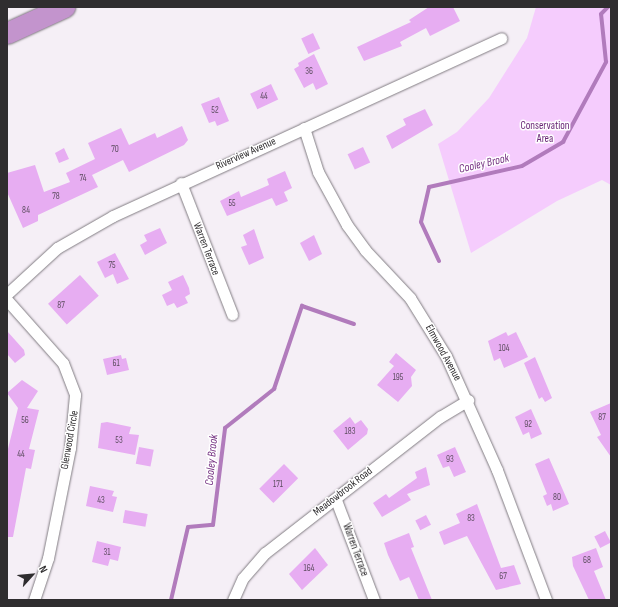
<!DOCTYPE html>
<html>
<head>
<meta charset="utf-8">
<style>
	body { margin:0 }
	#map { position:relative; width:618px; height:607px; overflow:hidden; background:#f5eff6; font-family:"Sofia Sans Condensed",sans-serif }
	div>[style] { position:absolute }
	.green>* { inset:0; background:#f5ccfd }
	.stream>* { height:4px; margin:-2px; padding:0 2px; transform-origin:2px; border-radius:2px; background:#b17bbc }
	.building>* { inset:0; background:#e7adf2; transform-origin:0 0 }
	.roads { filter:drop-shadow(0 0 1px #817c82) drop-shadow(0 0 1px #817c82) }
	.street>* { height:11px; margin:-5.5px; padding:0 5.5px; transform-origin:5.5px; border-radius:5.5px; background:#fff }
	.highway>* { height:21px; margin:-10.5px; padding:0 10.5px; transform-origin:10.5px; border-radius:10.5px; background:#c394cd }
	span { translate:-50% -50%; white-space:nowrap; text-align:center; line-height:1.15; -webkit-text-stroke:3px #fff; paint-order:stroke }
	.number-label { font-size:9px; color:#5d4d60 }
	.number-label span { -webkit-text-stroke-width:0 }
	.park-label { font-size:11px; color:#6a2777 }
	.street-label { font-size:11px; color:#2f2d2f }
	.water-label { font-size:12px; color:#763383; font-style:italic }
	.frame { position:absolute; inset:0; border:8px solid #2f2d2f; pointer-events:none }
	.north { position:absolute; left:12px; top:555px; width:40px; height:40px; -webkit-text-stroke:3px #fff; paint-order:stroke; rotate:63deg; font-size:11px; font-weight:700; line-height:16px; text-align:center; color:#2f2d2f }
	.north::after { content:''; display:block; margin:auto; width:14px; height:18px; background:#2f2d2f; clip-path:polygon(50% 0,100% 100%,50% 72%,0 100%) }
</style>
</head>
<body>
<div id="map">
	<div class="green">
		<i style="clip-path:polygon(536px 7px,611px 7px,611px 185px,602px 180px,557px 201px,471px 253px,438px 144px,457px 132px,489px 98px,527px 38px)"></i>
	</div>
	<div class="stream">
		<i style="left:439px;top:261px;width:43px;rotate:-114.8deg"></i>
		<i style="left:421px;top:222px;width:36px;rotate:-77deg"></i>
		<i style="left:429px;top:187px;width:95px;rotate:-12.7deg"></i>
		<i style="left:522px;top:166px;width:48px;rotate:-30.3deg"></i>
		<i style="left:563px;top:142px;width:91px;rotate:-61.7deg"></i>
		<i style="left:606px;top:62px;width:48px;rotate:-95.9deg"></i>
		<i style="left:601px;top:14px;width:10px;rotate:-45deg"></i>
		<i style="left:171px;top:600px;width:75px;rotate:-76.9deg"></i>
		<i style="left:188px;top:527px;width:25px;rotate:-5deg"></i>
		<i style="left:213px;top:525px;width:98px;rotate:-82.9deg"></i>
		<i style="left:225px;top:428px;width:63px;rotate:-38.5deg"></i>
		<i style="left:274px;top:389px;width:88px;rotate:-71.4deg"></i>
		<i style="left:302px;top:306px;width:55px;rotate:19.1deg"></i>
	</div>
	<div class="building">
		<i style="clip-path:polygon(429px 7px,453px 7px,460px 21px,430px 36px,426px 28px,400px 42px,402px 46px,364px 61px,357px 47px,411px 22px,409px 20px)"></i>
		<i style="left:313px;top:33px;width:17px;height:13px;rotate:65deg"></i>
		<i style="clip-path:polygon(314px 54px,328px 84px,316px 90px,313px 83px,304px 88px,294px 69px,299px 66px,298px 63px)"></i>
		<i style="left:271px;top:84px;width:17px;height:23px;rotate:65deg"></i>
		<i style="clip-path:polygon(219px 97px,229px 121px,217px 126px,215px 121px,209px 123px,201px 104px)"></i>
		<i style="clip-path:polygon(425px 109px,433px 125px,392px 149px,386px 136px,406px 125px,403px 119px)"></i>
		<i style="clip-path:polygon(182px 126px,188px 140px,184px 145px,129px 172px,123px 160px,92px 175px,98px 187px,38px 215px,38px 221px,23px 228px,7px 192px,7px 173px,35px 165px,44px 192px,70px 182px,66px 173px,95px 159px,88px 143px,121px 128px,129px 145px,155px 133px,157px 138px)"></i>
		<i style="left:363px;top:147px;width:17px;height:17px;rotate:65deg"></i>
		<i style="clip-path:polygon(64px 148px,69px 159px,59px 163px,55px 153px)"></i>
		<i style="clip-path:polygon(285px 171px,292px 188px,284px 192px,288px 201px,276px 206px,272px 198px,227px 216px,220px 201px,239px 191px,241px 197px,269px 185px,267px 179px)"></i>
		<i style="clip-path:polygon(160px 228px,167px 243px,145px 255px,140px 245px,147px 241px,144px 235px)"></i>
		<i style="clip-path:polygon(254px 229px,264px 258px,249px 265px,241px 247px,247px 245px,243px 235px)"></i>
		<i style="clip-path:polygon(314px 235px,322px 254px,309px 261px,300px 243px)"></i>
		<i style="clip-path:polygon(115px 253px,129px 279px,117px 284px,113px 274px,105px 278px,97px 262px)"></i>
		<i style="left:80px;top:275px;width:28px;height:43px;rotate:48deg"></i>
		<i style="clip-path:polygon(183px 275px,189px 288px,190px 294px,185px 297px,188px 303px,177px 308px,174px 303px,167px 306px,162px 295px,172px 290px,168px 282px)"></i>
		<i style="clip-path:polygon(7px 331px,24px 350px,25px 355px,15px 363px,7px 354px)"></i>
		<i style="clip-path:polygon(506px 332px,508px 336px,516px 332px,528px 357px,504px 368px,500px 358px,494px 361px,488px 341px)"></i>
		<i style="clip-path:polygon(396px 353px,416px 370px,411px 377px,412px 386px,398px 402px,377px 385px,394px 366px,389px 362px)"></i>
		<i style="clip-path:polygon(121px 355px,122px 359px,126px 358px,129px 370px,107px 375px,103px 359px)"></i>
		<i style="clip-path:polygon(535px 357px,552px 398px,545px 402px,542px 397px,539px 399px,524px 363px)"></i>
		<i style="clip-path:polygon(22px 380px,38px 391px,27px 408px,39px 410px,29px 449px,35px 450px,31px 469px,26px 468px,13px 537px,7px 537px,7px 453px,18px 408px,7px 393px)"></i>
		<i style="clip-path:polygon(611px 403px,611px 457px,597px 437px,601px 435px,590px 412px)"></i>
		<i style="clip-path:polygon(531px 409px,542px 434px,531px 439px,529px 432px,523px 435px,515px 417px)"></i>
		<i style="clip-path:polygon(350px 417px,355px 424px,361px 420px,368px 429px,367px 434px,348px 450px,333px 431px)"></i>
		<i style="clip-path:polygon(107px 422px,131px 427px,129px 434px,139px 435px,135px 455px,98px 448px,101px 423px)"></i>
		<i style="left:139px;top:447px;width:15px;height:17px;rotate:11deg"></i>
		<i style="clip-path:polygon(455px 447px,466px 472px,454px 477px,449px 466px,443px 468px,437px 455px)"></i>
		<i style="clip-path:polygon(549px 458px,569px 504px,553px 511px,551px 504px,547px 506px,543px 496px,547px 494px,535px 464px)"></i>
		<i style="left:284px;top:464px;width:20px;height:35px;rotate:45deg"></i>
		<i style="clip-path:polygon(426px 467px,430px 485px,407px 494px,411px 500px,382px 517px,373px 503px,386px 494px,389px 498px,417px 478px,415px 472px)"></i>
		<i style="clip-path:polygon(90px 486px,114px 491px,112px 496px,117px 497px,113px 512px,86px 506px)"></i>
		<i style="clip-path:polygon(477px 504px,501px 568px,514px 565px,521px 584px,496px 590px,467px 536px,444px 545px,439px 532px,460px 523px,456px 514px)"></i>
		<i style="left:125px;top:510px;width:23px;height:13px;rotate:10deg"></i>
		<i style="left:426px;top:515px;width:11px;height:12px;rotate:63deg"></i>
		<i style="left:605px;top:531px;width:13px;height:12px;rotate:63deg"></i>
		<i style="clip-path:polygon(409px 533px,414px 547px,411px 548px,432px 600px,419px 600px,409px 577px,400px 581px,388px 555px,384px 543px)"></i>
		<i style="clip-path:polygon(97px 541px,121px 547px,118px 561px,110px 559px,108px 566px,92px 562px)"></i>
		<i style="clip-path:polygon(315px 548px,328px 565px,302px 590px,289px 574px)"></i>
		<i style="clip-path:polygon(596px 548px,603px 567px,594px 571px,606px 600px,589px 600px,573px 566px,572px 557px)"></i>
	</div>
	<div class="roads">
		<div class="street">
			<i style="left:304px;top:128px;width:46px;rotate:72.3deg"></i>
			<i style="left:318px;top:172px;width:60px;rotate:61.3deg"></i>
			<i style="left:347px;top:225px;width:31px;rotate:54deg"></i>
			<i style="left:365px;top:250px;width:66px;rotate:46.8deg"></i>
			<i style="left:410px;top:298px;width:68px;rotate:58.2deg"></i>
			<i style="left:446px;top:356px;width:125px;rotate:65.9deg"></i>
			<i style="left:497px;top:470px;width:139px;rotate:69.3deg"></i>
			<i style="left:181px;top:183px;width:141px;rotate:68.7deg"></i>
			<i style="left:7px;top:294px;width:68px;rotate:-42.6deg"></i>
			<i style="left:57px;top:248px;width:64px;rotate:-29.7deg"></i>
			<i style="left:113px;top:216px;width:427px;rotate:-24.6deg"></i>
			<i style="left:7px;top:300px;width:84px;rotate:48.4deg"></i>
			<i style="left:63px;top:363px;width:34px;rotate:69deg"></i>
			<i style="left:75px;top:395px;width:53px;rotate:95.4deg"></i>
			<i style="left:70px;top:448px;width:112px;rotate:101.3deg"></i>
			<i style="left:48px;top:558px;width:44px;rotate:108.4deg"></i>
			<i style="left:336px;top:500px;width:107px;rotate:69.2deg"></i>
			<i style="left:233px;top:600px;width:24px;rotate:-66deg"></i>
			<i style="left:243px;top:578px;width:33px;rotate:-49deg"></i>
			<i style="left:265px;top:553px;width:222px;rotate:-37.9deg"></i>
			<i style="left:440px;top:417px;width:33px;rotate:-31deg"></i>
		</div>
		<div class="highway">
			<i style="left:7px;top:33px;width:63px;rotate:-24.5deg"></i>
		</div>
	</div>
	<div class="number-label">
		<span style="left:309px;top:72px">36</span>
		<span style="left:264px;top:97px">44</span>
		<span style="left:215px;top:111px">52</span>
		<span style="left:115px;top:150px">70</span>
		<span style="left:83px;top:179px">74</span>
		<span style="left:56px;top:197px">78</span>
		<span style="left:232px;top:204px">55</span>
		<span style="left:26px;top:211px">84</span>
		<span style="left:112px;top:266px">75</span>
		<span style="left:61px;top:306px">87</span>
		<span style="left:504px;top:349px">104</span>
		<span style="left:116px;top:364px">61</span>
		<span style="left:398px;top:378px">195</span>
		<span style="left:602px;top:418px">87</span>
		<span style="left:25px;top:421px">56</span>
		<span style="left:528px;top:425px">92</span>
		<span style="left:350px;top:432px">183</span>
		<span style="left:119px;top:441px">53</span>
		<span style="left:21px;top:455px">44</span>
		<span style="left:450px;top:460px">93</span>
		<span style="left:278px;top:485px">171</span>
		<span style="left:557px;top:498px">80</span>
		<span style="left:101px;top:501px">43</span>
		<span style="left:471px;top:519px">83</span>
		<span style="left:107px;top:553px">31</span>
		<span style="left:587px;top:561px">68</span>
		<span style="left:309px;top:569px">164</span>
		<span style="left:503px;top:577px">67</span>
	</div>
	<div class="park-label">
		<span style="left:545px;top:133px">Conservation<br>Area</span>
	</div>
	<div class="street-label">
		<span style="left:246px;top:154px;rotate:-24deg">Riverview Avenue</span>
		<span style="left:206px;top:249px;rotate:69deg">Warren Terrace</span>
		<span style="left:443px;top:353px;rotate:61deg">Elmwood Avenue</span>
		<span style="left:70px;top:440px;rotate:-80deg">Glenwood Circle</span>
		<span style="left:343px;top:492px;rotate:-38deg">Meadowbrook Road</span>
		<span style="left:355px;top:550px;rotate:70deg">Warren Terrace</span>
	</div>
	<div class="water-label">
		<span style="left:484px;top:164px;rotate:-13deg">Cooley Brook</span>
		<span style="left:212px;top:460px;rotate:-85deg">Cooley Brook</span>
	</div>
	<div class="frame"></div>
	<div class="north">N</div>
</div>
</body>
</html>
